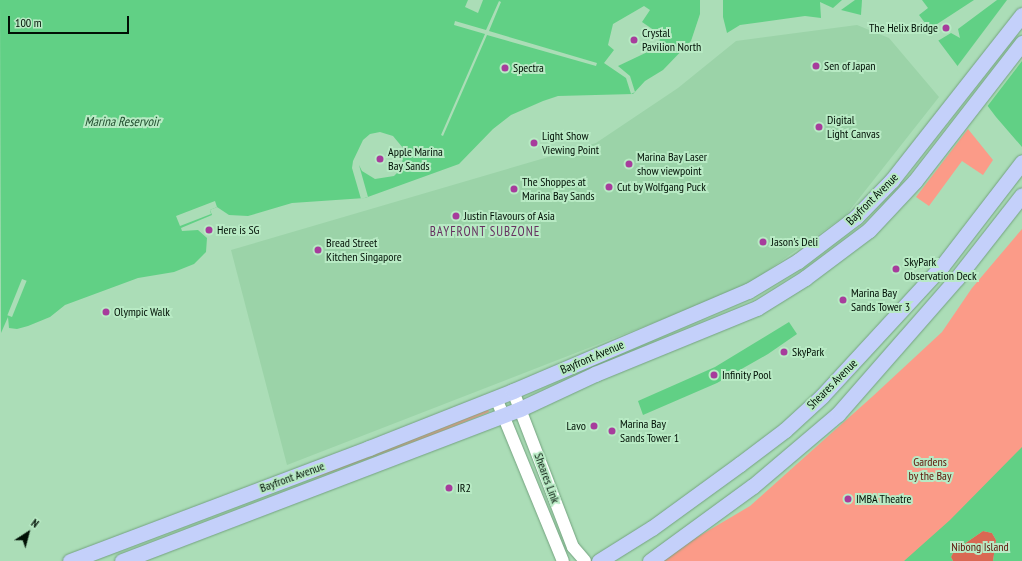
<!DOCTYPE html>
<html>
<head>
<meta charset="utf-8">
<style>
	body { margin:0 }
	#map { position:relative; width:1022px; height:561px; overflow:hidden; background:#abddb7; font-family:"PT Sans Narrow",sans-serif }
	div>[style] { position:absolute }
	.built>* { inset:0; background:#9bd3a8 }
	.green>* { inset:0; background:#fb9b88 }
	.forest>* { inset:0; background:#da6853 }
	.water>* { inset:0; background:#61d085 }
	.pier>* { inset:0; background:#abddb7; transform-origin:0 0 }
	.roads { filter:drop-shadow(0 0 1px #73a27f) drop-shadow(0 0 1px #73a27f) }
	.minor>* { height:12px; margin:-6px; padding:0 6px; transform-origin:6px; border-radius:6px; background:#fff }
	.major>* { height:15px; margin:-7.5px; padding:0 7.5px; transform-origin:7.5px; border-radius:7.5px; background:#c4d0fa }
	.dots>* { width:11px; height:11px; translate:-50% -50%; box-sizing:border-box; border:2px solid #b8eac4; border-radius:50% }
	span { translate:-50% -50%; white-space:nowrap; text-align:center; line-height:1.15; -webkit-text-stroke:4px #b8eac4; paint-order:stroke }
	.poi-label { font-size:12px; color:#011005 }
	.right { translate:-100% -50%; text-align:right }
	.left { translate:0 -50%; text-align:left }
	.street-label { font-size:12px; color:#011005 }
	.park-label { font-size:12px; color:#5e1509 }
	.water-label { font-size:13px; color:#214e2f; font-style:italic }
	.neighbourhood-label { font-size:13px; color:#663160; letter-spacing:1px }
	.north { position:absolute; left:8px; top:513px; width:40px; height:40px; -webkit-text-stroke:3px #b8eac4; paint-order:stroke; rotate:36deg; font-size:11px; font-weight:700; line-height:16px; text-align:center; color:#011005 }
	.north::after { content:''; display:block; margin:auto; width:14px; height:18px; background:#011005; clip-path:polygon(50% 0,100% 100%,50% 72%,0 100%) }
	.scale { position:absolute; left:8px; top:16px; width:121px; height:18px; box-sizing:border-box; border:2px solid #011005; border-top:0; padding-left:5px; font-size:12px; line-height:14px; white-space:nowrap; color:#011005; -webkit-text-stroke:3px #b8eac4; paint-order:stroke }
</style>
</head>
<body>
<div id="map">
	<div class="built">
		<i style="clip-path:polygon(857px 25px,889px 38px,939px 97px,846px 215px,743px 288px,287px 465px,231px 250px,596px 143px,678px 88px,736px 41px)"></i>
	</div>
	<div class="green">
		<i style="clip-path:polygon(968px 129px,993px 160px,983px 175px,962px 161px,929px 206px,916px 197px)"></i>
		<i style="clip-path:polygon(1022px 229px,1022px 561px,657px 561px,750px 506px,873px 396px,942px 332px,972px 288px)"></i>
		<i style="clip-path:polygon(488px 409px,489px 412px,435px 434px,315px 478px,314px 475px,399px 440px,434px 431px)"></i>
	</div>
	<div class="forest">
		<i style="clip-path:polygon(983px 531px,992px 533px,996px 540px,993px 561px,953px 561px,951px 557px,954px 551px)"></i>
	</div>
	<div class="water">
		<i style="clip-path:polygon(0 0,700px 0,700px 14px,691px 41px,663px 70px,645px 81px,633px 94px,558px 96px,543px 101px,511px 115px,493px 129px,459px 164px,365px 198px,292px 203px,248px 216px,229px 215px,217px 207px,210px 210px,212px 215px,181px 228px,182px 231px,198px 230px,207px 238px,206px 252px,194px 264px,174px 272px,138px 278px,65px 305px,50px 317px,28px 326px,17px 329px,9px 328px,8px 317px,1px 333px)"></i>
		<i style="clip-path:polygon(723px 0,842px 0,833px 8px,820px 2px,821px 18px,805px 16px,740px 25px,727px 33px,723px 17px)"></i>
		<i style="clip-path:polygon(855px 0,862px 0,861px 15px,841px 10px)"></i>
		<i style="clip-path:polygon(922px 0,1022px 0,1022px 147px,996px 117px,919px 15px,928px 8px)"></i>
		<i style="clip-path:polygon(789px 322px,797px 334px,768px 354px,717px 383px,643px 415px,638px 401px,715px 367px)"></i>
		<i style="clip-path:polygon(1022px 447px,1022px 561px,993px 561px,996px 540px,992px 533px,983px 531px,954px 551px,951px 557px,953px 561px,904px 561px,950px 520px)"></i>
	</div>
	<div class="pier">
		<i style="clip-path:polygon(468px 0,483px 0,478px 13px,465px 7px)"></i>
		<i style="clip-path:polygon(974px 0,997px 0,958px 29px,960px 38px,951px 33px,936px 42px,928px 30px)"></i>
		<i style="clip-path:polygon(1007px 0,1022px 0,1022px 61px,986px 108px,956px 68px)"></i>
		<i style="clip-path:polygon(499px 1px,501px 2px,489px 31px,597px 63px,596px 66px,487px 35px,443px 136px,441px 135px,485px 34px,454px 25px,455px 21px,486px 30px)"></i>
		<i style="clip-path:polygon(644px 6px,650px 10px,642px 22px,661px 35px,658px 47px,618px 66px,630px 76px,635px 92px,631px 94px,626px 78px,604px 63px,614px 50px,608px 45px,613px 24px)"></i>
		<i style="clip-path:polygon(380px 132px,393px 136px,403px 148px,402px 168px,394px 176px,375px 179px,362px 171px,359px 165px,368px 197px,361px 199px,352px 168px,353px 161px,363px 140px,370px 134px)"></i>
		<i style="clip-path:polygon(215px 201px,217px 207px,210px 210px,211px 214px,180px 226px,176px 216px)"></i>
		<i style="left:22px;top:279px;width:5px;height:39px;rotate:22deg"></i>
	</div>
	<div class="roads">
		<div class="minor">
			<i style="left:513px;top:391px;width:167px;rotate:69deg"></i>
			<i style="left:573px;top:547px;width:18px;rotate:49deg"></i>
			<i style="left:496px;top:398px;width:176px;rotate:67.7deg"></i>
		</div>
		<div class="major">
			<i style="left:70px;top:561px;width:320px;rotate:-20.7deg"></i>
			<i style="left:369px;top:448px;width:155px;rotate:-21.6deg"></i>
			<i style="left:513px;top:391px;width:255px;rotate:-23.1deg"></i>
			<i style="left:748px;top:291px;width:58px;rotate:-31deg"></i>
			<i style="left:798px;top:261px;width:73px;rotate:-37.2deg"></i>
			<i style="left:856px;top:217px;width:52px;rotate:-45.8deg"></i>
			<i style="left:892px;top:180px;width:210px;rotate:-51.8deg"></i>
			<i style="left:122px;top:561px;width:426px;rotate:-20.9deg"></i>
			<i style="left:520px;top:409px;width:83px;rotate:-25deg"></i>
			<i style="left:595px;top:374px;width:175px;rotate:-22.2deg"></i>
			<i style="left:757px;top:308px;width:57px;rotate:-32deg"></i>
			<i style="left:805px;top:278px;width:80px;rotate:-36.9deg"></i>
			<i style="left:869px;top:230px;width:67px;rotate:-46.8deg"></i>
			<i style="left:915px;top:181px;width:175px;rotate:-52.2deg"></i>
			<i style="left:599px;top:561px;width:62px;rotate:-31.9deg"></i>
			<i style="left:652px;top:528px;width:109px;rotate:-36deg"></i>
			<i style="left:740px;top:464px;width:56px;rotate:-37.1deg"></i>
			<i style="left:785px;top:430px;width:50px;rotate:-42.6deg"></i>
			<i style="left:822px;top:396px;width:177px;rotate:-47.3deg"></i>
			<i style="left:942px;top:266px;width:131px;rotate:-52.4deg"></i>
			<i style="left:650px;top:561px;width:127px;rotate:-36.1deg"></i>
			<i style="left:753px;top:486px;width:111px;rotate:-40.3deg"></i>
			<i style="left:838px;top:414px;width:181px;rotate:-48.8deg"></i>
			<i style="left:957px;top:278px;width:105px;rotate:-51.9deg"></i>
		</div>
	</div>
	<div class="dots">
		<i style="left:946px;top:28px;background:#a73c9c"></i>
		<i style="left:634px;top:40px;background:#a73c9c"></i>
		<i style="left:816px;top:66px;background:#a73c9c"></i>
		<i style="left:505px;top:68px;background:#a73c9c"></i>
		<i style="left:819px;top:127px;background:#a73c9c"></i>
		<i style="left:534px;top:143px;background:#a73c9c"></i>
		<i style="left:380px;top:159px;background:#a73c9c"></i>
		<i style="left:629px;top:164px;background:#a73c9c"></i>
		<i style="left:609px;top:187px;background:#a73c9c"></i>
		<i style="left:514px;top:189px;background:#a73c9c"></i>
		<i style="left:456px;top:216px;background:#a73c9c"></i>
		<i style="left:209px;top:230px;background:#a73c9c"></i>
		<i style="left:763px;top:242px;background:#a73c9c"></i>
		<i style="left:318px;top:250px;background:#a73c9c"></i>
		<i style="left:896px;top:269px;background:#a73c9c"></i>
		<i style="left:843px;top:300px;background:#a73c9c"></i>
		<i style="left:106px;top:312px;background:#a73c9c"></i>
		<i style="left:784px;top:352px;background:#a73c9c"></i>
		<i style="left:714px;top:375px;background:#a73c9c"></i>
		<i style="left:594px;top:426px;background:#a73c9c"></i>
		<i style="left:612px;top:431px;background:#a73c9c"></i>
		<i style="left:449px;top:488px;background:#a73c9c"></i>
		<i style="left:848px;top:499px;background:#a73c9c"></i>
	</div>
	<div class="poi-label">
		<span class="right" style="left:938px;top:28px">The Helix Bridge</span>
		<span class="left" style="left:642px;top:40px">Crystal<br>Pavilion North</span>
		<span class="left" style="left:824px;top:66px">Sen of Japan</span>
		<span class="left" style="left:513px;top:68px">Spectra</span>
		<span class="left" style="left:827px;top:127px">Digital<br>Light Canvas</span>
		<span class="left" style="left:542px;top:143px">Light Show<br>Viewing Point</span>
		<span class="left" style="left:388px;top:159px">Apple Marina<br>Bay Sands</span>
		<span class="left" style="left:637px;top:164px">Marina Bay Laser<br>show viewpoint</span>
		<span class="left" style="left:522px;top:189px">The Shoppes at<br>Marina Bay Sands</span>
		<span class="left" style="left:617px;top:187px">Cut by Wolfgang Puck</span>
		<span class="left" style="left:464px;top:216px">Justin Flavours of Asia</span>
		<span class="left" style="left:217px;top:230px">Here is SG</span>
		<span class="left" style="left:771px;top:242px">Jason's Deli</span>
		<span class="left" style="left:326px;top:250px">Bread Street<br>Kitchen Singapore</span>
		<span class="left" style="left:904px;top:269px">SkyPark<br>Observation Deck</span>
		<span class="left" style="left:851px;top:300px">Marina Bay<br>Sands Tower 3</span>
		<span class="left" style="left:114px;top:312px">Olympic Walk</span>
		<span class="left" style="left:792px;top:352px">SkyPark</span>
		<span class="left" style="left:722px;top:375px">Infinity Pool</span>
		<span class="left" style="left:620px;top:431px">Marina Bay<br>Sands Tower 1</span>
		<span class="right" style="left:586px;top:426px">Lavo</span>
		<span class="left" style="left:457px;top:488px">IR2</span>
		<span class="left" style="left:856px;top:499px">IMBA Theatre</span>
	</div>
	<div class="street-label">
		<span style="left:872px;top:199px;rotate:-45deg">Bayfront Avenue</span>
		<span style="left:592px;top:357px;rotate:-23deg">Bayfront Avenue</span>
		<span style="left:832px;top:384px;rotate:-45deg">Sheares Avenue</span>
		<span style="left:292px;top:477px;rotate:-20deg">Bayfront Avenue</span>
		<span style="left:547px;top:478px;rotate:70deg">Sheares Link</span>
	</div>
	<div class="park-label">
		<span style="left:930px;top:469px">Gardens<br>by the Bay</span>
		<span style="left:980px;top:547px">Nibong Island</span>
	</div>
	<div class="water-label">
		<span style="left:122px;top:122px">Marina Reservoir</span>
	</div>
	<div class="neighbourhood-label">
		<span style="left:485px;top:232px">BAYFRONT SUBZONE</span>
	</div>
	<div class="north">N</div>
	<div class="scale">100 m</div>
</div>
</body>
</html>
